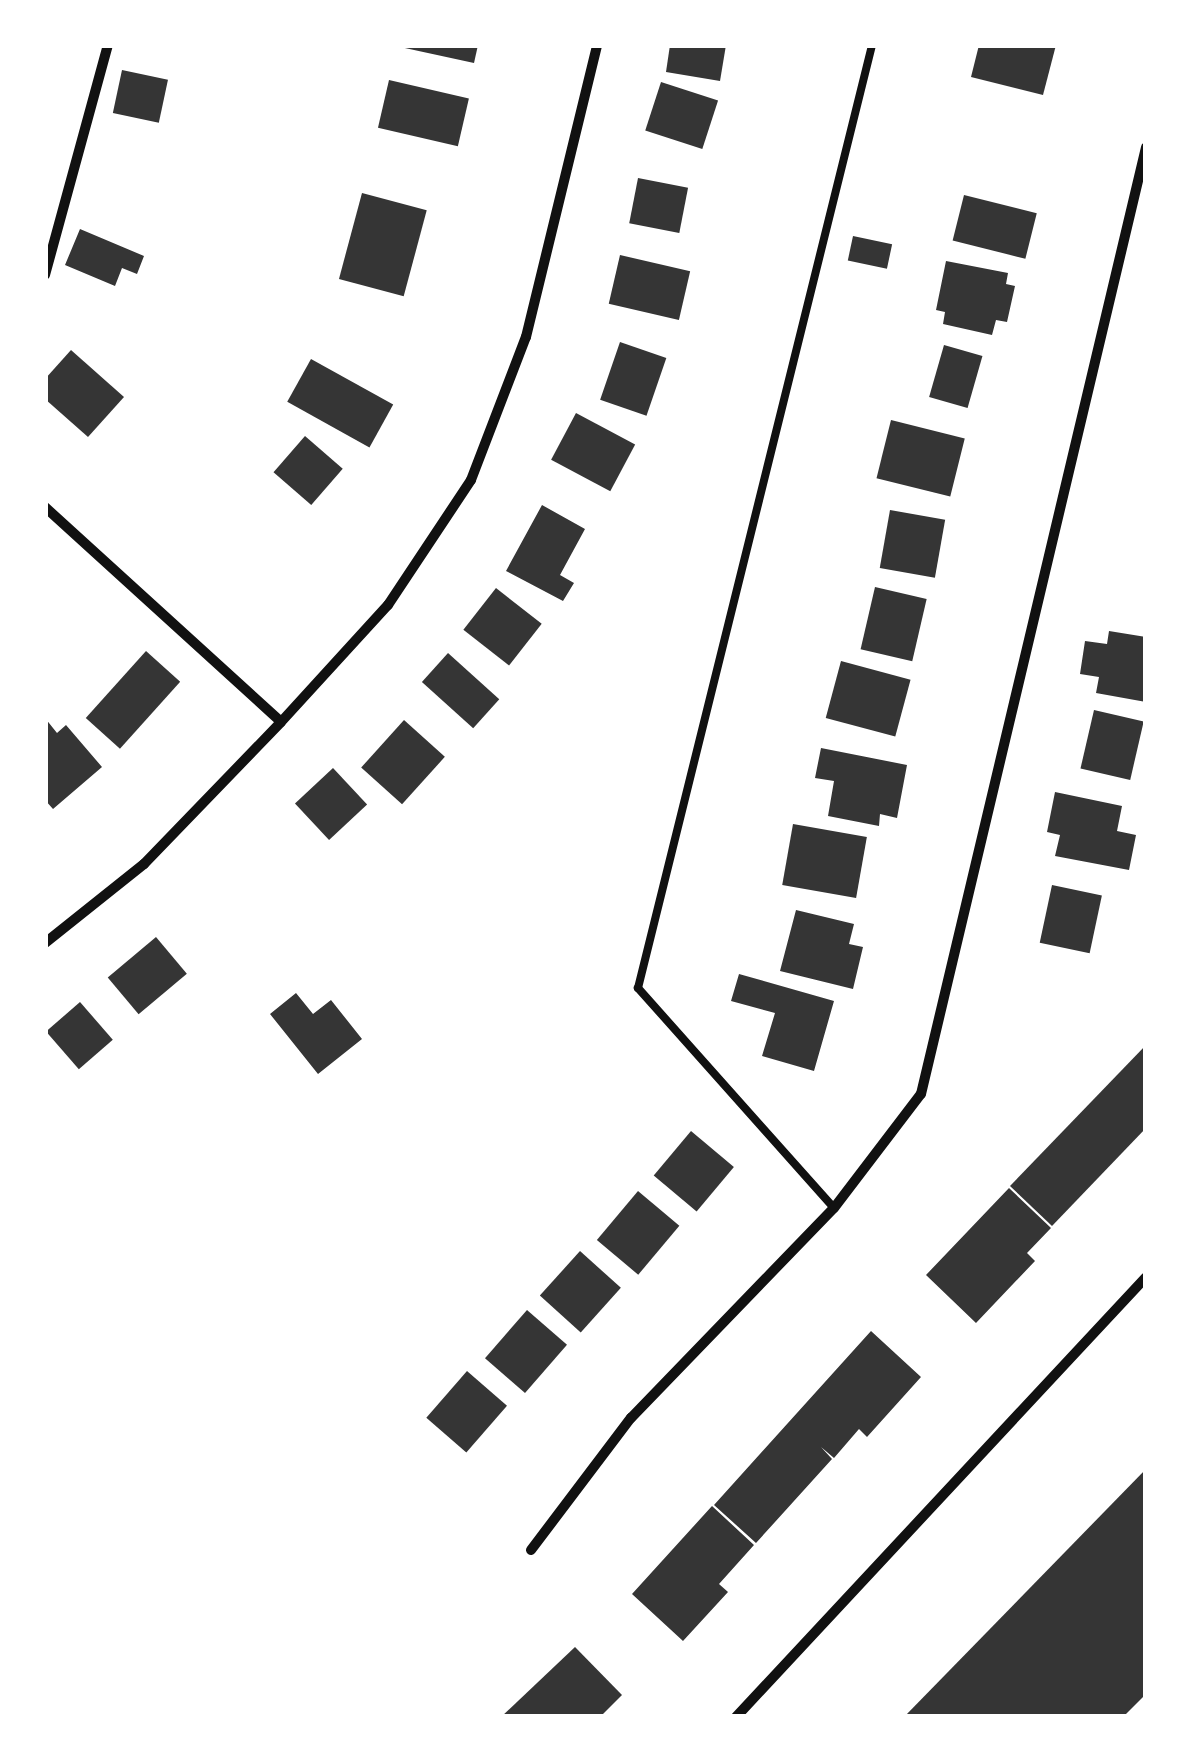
<!DOCTYPE html>
<html>
<head>
<meta charset="utf-8">
<style>
	body { margin:0 }
	#map { position:relative; width:1191px; height:1762px; overflow:hidden; background:#fff; font-family:"PT Sans Narrow",sans-serif }
	div>[style] { position:absolute }
	.building>* { inset:0; background:#353535; transform-origin:0 0 }
	.service>* { height:8px; margin:-4px; padding:0 4px; transform-origin:4px; border-radius:4px; background:#111 }
	.minor>* { height:10px; margin:-5px; padding:0 5px; transform-origin:5px; border-radius:5px; background:#111 }
	span { translate:-50% -50%; white-space:nowrap; text-align:center; line-height:1.15; -webkit-text-stroke:10px #fff; paint-order:stroke }
	.frame { position:absolute; inset:0; border:48px solid #fff; pointer-events:none }
</style>
</head>
<body>
<div id="map">
	<div class="building">
		<i style="clip-path:polygon(391px 45px,478px 45px,474px 63px)"></i>
		<i style="clip-path:polygon(670px 45px,726px 45px,720px 81px,666px 72px)"></i>
		<i style="clip-path:polygon(979px 45px,1056px 45px,1043px 95px,971px 77px)"></i>
		<i style="left:122px;top:70px;width:47px;height:44px;rotate:12deg"></i>
		<i style="left:389px;top:80px;width:82px;height:49px;rotate:13deg"></i>
		<i style="left:661px;top:82px;width:60px;height:51px;rotate:18deg"></i>
		<i style="left:638px;top:178px;width:51px;height:46px;rotate:11deg"></i>
		<i style="left:362px;top:193px;width:67px;height:89px;rotate:15deg"></i>
		<i style="left:964px;top:195px;width:75px;height:47px;rotate:14deg"></i>
		<i style="clip-path:polygon(80px 229px,144px 256px,137px 274px,122px 268px,115px 286px,65px 265px)"></i>
		<i style="left:853px;top:236px;width:40px;height:25px;rotate:12deg"></i>
		<i style="left:620px;top:255px;width:72px;height:50px;rotate:13deg"></i>
		<i style="clip-path:polygon(946px 261px,1008px 273px,1006px 284px,1015px 286px,1007px 322px,996px 320px,992px 335px,943px 324px,945px 312px,936px 310px)"></i>
		<i style="left:620px;top:342px;width:49px;height:61px;rotate:19deg"></i>
		<i style="left:944px;top:345px;width:40px;height:54px;rotate:16deg"></i>
		<i style="clip-path:polygon(71px 350px,124px 397px,88px 437px,45px 399px,45px 379px)"></i>
		<i style="left:311px;top:359px;width:94px;height:49px;rotate:29deg"></i>
		<i style="left:576px;top:413px;width:67px;height:53px;rotate:28deg"></i>
		<i style="left:891px;top:420px;width:76px;height:60px;rotate:14deg"></i>
		<i style="left:305px;top:436px;width:50px;height:48px;rotate:41deg"></i>
		<i style="clip-path:polygon(542px 505px,585px 529px,560px 575px,574px 583px,563px 601px,506px 571px)"></i>
		<i style="left:890px;top:510px;width:56px;height:59px;rotate:10deg"></i>
		<i style="left:875px;top:587px;width:53px;height:64px;rotate:13deg"></i>
		<i style="left:496px;top:588px;width:58px;height:53px;rotate:38deg"></i>
		<i style="clip-path:polygon(1109px 631px,1146px 637px,1146px 702px,1096px 693px,1099px 677px,1080px 674px,1085px 641px,1107px 644px)"></i>
		<i style="left:146px;top:651px;width:46px;height:90px;rotate:42deg"></i>
		<i style="left:448px;top:653px;width:69px;height:39px;rotate:42deg"></i>
		<i style="left:841px;top:661px;width:72px;height:59px;rotate:15deg"></i>
		<i style="left:1094px;top:710px;width:51px;height:60px;rotate:13deg"></i>
		<i style="clip-path:polygon(45px 718px,57px 733px,66px 725px,102px 767px,53px 809px,45px 800px)"></i>
		<i style="left:404px;top:720px;width:55px;height:64px;rotate:42deg"></i>
		<i style="clip-path:polygon(821px 748px,907px 765px,897px 818px,880px 814px,879px 826px,828px 816px,834px 781px,815px 778px)"></i>
		<i style="left:333px;top:768px;width:50px;height:52px;rotate:47deg"></i>
		<i style="clip-path:polygon(1055px 792px,1122px 806px,1117px 831px,1136px 835px,1129px 870px,1055px 856px,1060px 835px,1047px 832px)"></i>
		<i style="left:793px;top:824px;width:75px;height:62px;rotate:10deg"></i>
		<i style="left:1052px;top:885px;width:51px;height:59px;rotate:12deg"></i>
		<i style="clip-path:polygon(796px 910px,854px 924px,849px 944px,863px 947px,853px 989px,780px 971px)"></i>
		<i style="left:156px;top:937px;width:48px;height:63px;rotate:50deg"></i>
		<i style="clip-path:polygon(739px 974px,834px 1001px,814px 1071px,762px 1056px,775px 1013px,731px 1001px)"></i>
		<i style="clip-path:polygon(296px 993px,313px 1014px,331px 1000px,362px 1039px,318px 1074px,270px 1014px)"></i>
		<i style="left:80px;top:1002px;width:50px;height:45px;rotate:49deg"></i>
		<i style="clip-path:polygon(1146px 1045px,1146px 1128px,1052px 1226px,1010px 1186px)"></i>
		<i style="left:691px;top:1131px;width:56px;height:58px;rotate:40deg"></i>
		<i style="clip-path:polygon(1009px 1188px,1051px 1228px,1027px 1253px,1035px 1261px,976px 1323px,926px 1275px)"></i>
		<i style="left:638px;top:1191px;width:54px;height:64px;rotate:40deg"></i>
		<i style="left:580px;top:1251px;width:55px;height:60px;rotate:42deg"></i>
		<i style="left:527px;top:1310px;width:53px;height:64px;rotate:41deg"></i>
		<i style="clip-path:polygon(871px 1331px,921px 1377px,867px 1437px,859px 1429px,834px 1458px,821px 1447px,832px 1459px,756px 1543px,714px 1505px)"></i>
		<i style="left:467px;top:1371px;width:53px;height:62px;rotate:41deg"></i>
		<i style="clip-path:polygon(1146px 1469px,1146px 1694px,1123px 1717px,904px 1717px)"></i>
		<i style="clip-path:polygon(712px 1506px,754px 1545px,719px 1584px,728px 1592px,683px 1641px,632px 1594px)"></i>
		<i style="clip-path:polygon(575px 1647px,622px 1695px,600px 1717px,501px 1717px)"></i>
	</div>
	<div class="service">
		<i style="left:834px;top:1208px;width:295px;rotate:-131.7deg"></i>
		<i style="left:638px;top:988px;width:972px;rotate:-76.06deg"></i>
	</div>
	<div class="minor">
		<i style="left:45px;top:275px;width:238px;rotate:-74.7deg"></i>
		<i style="left:45px;top:507px;width:319px;rotate:42.3deg"></i>
		<i style="left:45px;top:943px;width:127px;rotate:-38.6deg"></i>
		<i style="left:144px;top:864px;width:197px;rotate:-46deg"></i>
		<i style="left:281px;top:722px;width:159px;rotate:-47.6deg"></i>
		<i style="left:388px;top:605px;width:150px;rotate:-56.4deg"></i>
		<i style="left:471px;top:480px;width:153px;rotate:-69deg"></i>
		<i style="left:526px;top:337px;width:301px;rotate:-76.3deg"></i>
		<i style="left:531px;top:1550px;width:166px;rotate:-52.9deg"></i>
		<i style="left:631px;top:1418px;width:292px;rotate:-46deg"></i>
		<i style="left:834px;top:1208px;width:143px;rotate:-52.7deg"></i>
		<i style="left:921px;top:1094px;width:973px;rotate:-76.63deg"></i>
		<i style="left:736px;top:1717px;width:601px;rotate:-47.02deg"></i>
	</div>
	<div class="frame"></div>
</div>
</body>
</html>
